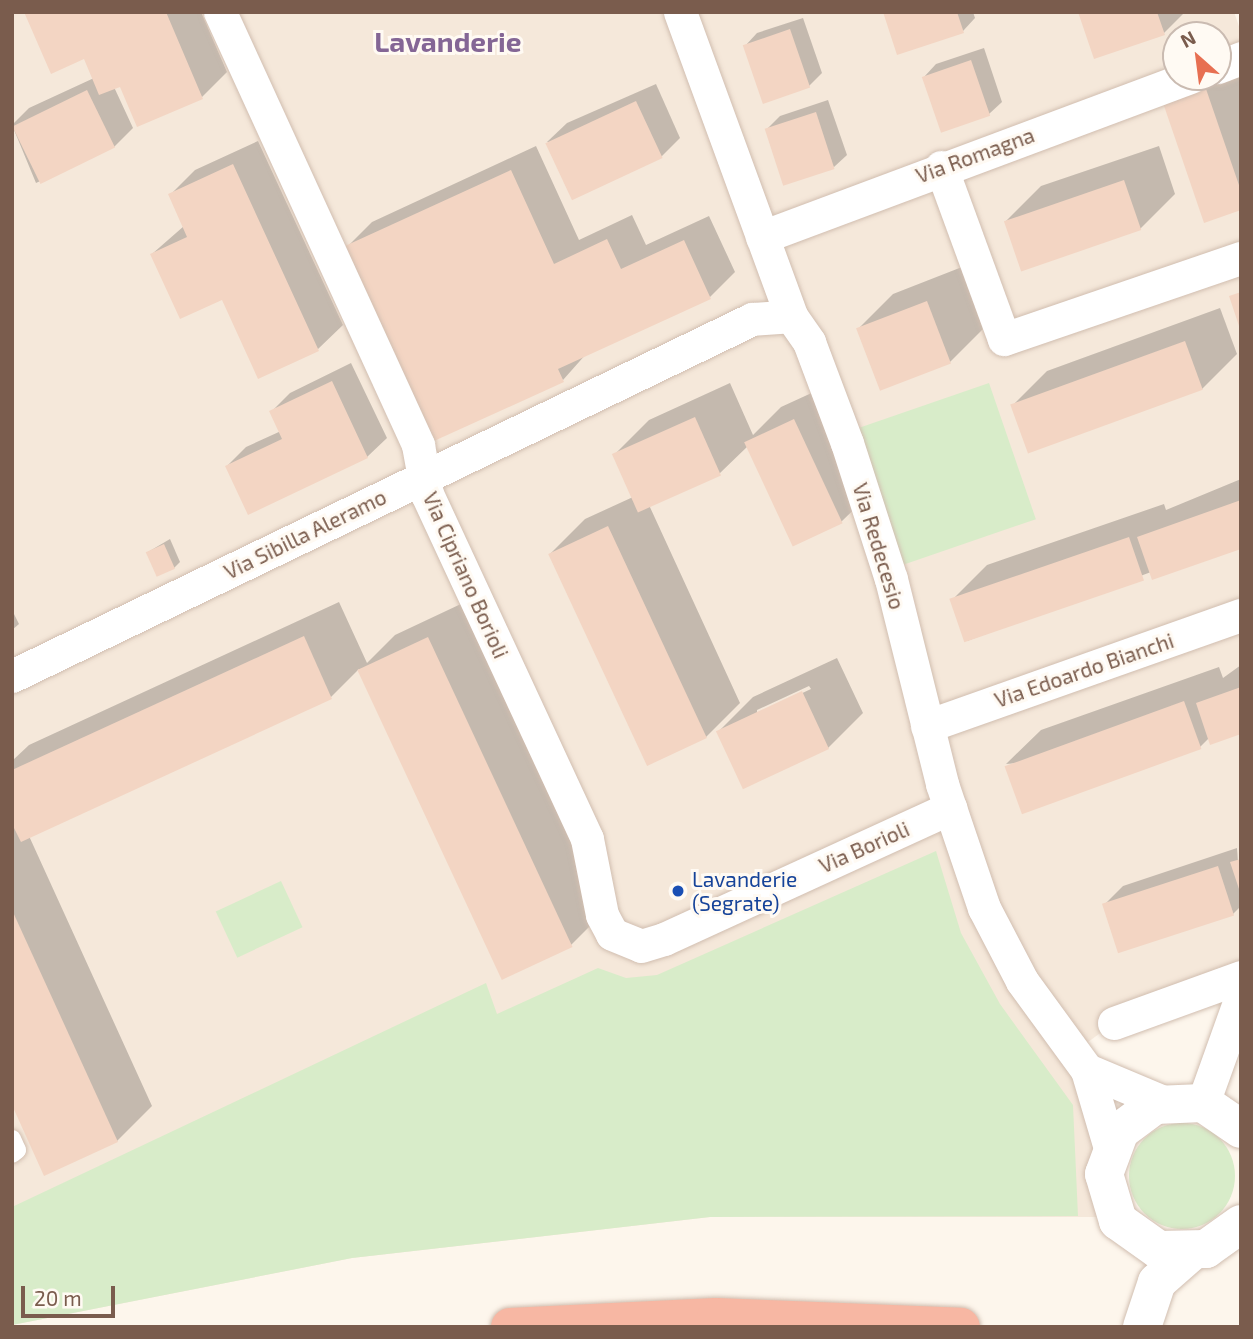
<!DOCTYPE html>
<html>
<head>
<meta charset="utf-8">
<style>
	body { margin:0 }
	#map { position:relative; width:1253px; height:1339px; overflow:hidden; background:#fdf6ec; font-family:"Exo 2",sans-serif }
	div>[style] { position:absolute }
	.residential>* { inset:0; background:#f5e8da }
	.green>* { inset:0; background:#d8ecc9; transform-origin:0 0 }
	.round { border-radius:50% }
	.shadow>* { inset:0; background:#0003 }
	.building>* { inset:0; background:#f3d5c3; transform-origin:0 0 }
	.roads { filter:drop-shadow(0 0 2px #d1beb0) drop-shadow(0 0 2px #d1beb0) }
	.lane>* { height:18px; margin:-9px; padding:0 9px; transform-origin:9px; border-radius:9px; background:#fff }
	.street>* { height:33px; margin:-16.5px; padding:0 16.5px; transform-origin:16.5px; border-radius:16.5px; background:#fff }
	.secondary>* { height:38px; margin:-19px; padding:0 19px; transform-origin:19px; border-radius:19px; background:#fff }
	.highway>* { height:38px; margin:-19px; padding:0 19px; transform-origin:19px; border-radius:19px; background:#f7b7a3 }
	.dots>* { width:19px; height:19px; translate:-50% -50%; box-sizing:border-box; border:4px solid #fffaf3; border-radius:50% }
	span { translate:-50% -50%; white-space:nowrap; text-align:center; line-height:1.15; -webkit-text-stroke:6px #fffaf3; paint-order:stroke }
	.street-label { font-size:21px; color:#7a5c4d }
	.transit-label { font-size:21px; color:#164399 }
	.left { translate:0 -50%; text-align:left }
	.district-label { font-size:28px; color:#846695; font-weight:700 }
	.frame { position:absolute; inset:0; border:14px solid #7a5c4d; pointer-events:none }
	.north { position:absolute; left:1162px; top:21px; width:70px; height:70px; box-sizing:border-box; background:#fffaf3; border:2px solid #cabbb1; border-radius:50%; rotate:332deg; font-size:19px; font-weight:700; line-height:28px; text-align:center; color:#7a5c4d }
	.north::after { content:''; display:block; margin:auto; width:24px; height:32px; background:#e76f51; clip-path:polygon(50% 0,100% 100%,50% 72%,0 100%) }
	.scale { position:absolute; left:21px; top:1286px; width:94px; height:32px; box-sizing:border-box; border:4px solid #7a5c4d; border-top:0; padding-left:9px; font-size:21px; line-height:24px; white-space:nowrap; color:#7a5c4d; -webkit-text-stroke:5px #fffaf3; paint-order:stroke }
</style>
</head>
<body>
<div id="map">
	<div class="residential">
		<i style="clip-path:polygon(evenodd,12px 12px,1234px 12px,1241px 32px,1241px 977px,1114px 1023px,1073px 1053px,1116px 1217px,710px 1217px,352px 1258px,12px 1325px,12px 12px,1176px 35px,1218px 35px,1218px 77px,1176px 77px,1176px 35px)"></i>
	</div>
	<div class="green">
		<i style="left:989px;top:383px;width:144px;height:141px;rotate:71deg"></i>
		<i style="clip-path:polygon(936px 851px,961px 933px,1000px 1004px,1073px 1105px,1078px 1216px,710px 1217px,352px 1258px,12px 1325px,12px 1207px,486px 983px,497px 1014px,598px 968px,626px 978px,657px 975px)"></i>
		<i style="left:281px;top:881px;width:51px;height:72px;rotate:65deg"></i>
		<i class="round" style="left:1129px;top:1123px;width:106px;height:106px"></i>
	</div>
	<div class="shadow">
		<i style="clip-path:polygon(26px 12px,201px 12px,227px 72px,202px 97px,138px 125px,121px 84px,114px 87px,133px 128px,114px 147px,36px 183px,12px 125px,29px 108px,94px 78px,85px 57px)"></i>
		<i style="clip-path:polygon(884px 12px,973px 12px,975px 18px,963px 31px)"></i>
		<i style="clip-path:polygon(1080px 12px,1183px 12px,1183px 14px,1164px 33px)"></i>
		<i style="clip-path:polygon(803px 18px,822px 73px,809px 86px,745px 46px,757px 33px)"></i>
		<i style="clip-path:polygon(984px 48px,1002px 102px,989px 114px,924px 77px,936px 64px)"></i>
		<i style="clip-path:polygon(1241px 55px,1241px 208px,1188px 77px)"></i>
		<i style="clip-path:polygon(656px 84px,680px 138px,661px 157px,547px 142px,567px 123px)"></i>
		<i style="clip-path:polygon(828px 100px,847px 155px,834px 167px,767px 129px,780px 116px)"></i>
		<i style="clip-path:polygon(258px 141px,343px 325px,318px 349px,259px 376px,222px 297px,152px 254px,184px 226px,170px 195px,195px 170px)"></i>
		<i style="clip-path:polygon(536px 146px,579px 240px,632px 215px,646px 245px,709px 216px,735px 272px,710px 297px,587px 353px,563px 380px,347px 247px,372px 222px)"></i>
		<i style="clip-path:polygon(1159px 146px,1175px 194px,1140px 229px,1006px 221px,1041px 186px)"></i>
		<i style="clip-path:polygon(962px 267px,985px 327px,950px 362px,858px 329px,893px 294px)"></i>
		<i style="clip-path:polygon(1220px 308px,1237px 354px,1202px 389px,1012px 406px,1047px 371px)"></i>
		<i style="clip-path:polygon(351px 363px,387px 438px,367px 457px,249px 513px,227px 466px,246px 447px,281px 431px,271px 412px,290px 393px)"></i>
		<i style="clip-path:polygon(730px 383px,753px 435px,781px 407px,829px 385px,876px 488px,841px 522px,748px 446px,720px 473px,649px 505px,740px 703px,705px 738px,550px 554px,585px 519px,633px 497px,614px 455px,649px 420px)"></i>
		<i style="clip-path:polygon(1241px 479px,1241px 548px,1151px 572px,967px 641px,952px 600px,987px 565px,1164px 504px,1166px 510px)"></i>
		<i style="clip-path:polygon(170px 539px,180px 562px,174px 568px,148px 552px)"></i>
		<i style="clip-path:polygon(339px 602px,367px 663px,395px 635px,463px 603px,605px 911px,570px 946px,359px 669px,331px 697px,29px 836px,152px 1106px,117px 1141px,45px 1173px,12px 1101px,12px 761px,29px 745px)"></i>
		<i style="clip-path:polygon(12px 610px,19px 624px,12px 630px)"></i>
		<i style="clip-path:polygon(evenodd,837px 658px,863px 713px,828px 748px,718px 732px,753px 697px,837px 658px,809px 686px,811px 689px,757px 714px,757px 710px,809px 686px)"></i>
		<i style="clip-path:polygon(1241px 665px,1241px 733px,1209px 738px,1200px 747px,1006px 764px,1041px 730px,1219px 667px,1223px 678px)"></i>
		<i style="clip-path:polygon(1237px 848px,1241px 906px,1233px 914px,1104px 905px,1123px 886px)"></i>
	</div>
	<div class="building">
		<i style="clip-path:polygon(24px 12px,166px 12px,203px 99px,137px 127px,120px 87px,99px 95px,84px 59px,51px 74px)"></i>
		<i style="clip-path:polygon(883px 12px,957px 12px,964px 33px,897px 55px)"></i>
		<i style="clip-path:polygon(1078px 12px,1157px 12px,1165px 35px,1094px 59px)"></i>
		<i style="left:790px;top:29px;width:62px;height:50px;rotate:71deg"></i>
		<i style="left:971px;top:60px;width:59px;height:52px;rotate:71deg"></i>
		<i style="clip-path:polygon(1205px 86px,1241px 191px,1241px 210px,1204px 223px,1162px 100px)"></i>
		<i style="left:87px;top:90px;width:64px;height:83px;rotate:64deg"></i>
		<i style="left:636px;top:101px;width:63px;height:100px;rotate:65deg"></i>
		<i style="left:816px;top:112px;width:60px;height:54px;rotate:72deg"></i>
		<i style="clip-path:polygon(233px 164px,319px 351px,258px 379px,222px 300px,180px 319px,150px 254px,187px 237px,168px 194px)"></i>
		<i style="clip-path:polygon(511px 170px,554px 264px,607px 239px,621px 269px,684px 240px,711px 299px,558px 369px,564px 382px,434px 441px,345px 246px)"></i>
		<i style="left:1124px;top:180px;width:53px;height:127px;rotate:71deg"></i>
		<i style="clip-path:polygon(1241px 292px,1241px 329px,1240px 329px,1229px 296px)"></i>
		<i style="left:927px;top:301px;width:67px;height:76px;rotate:69deg"></i>
		<i style="left:1185px;top:341px;width:52px;height:186px;rotate:70deg"></i>
		<i style="clip-path:polygon(332px 381px,368px 458px,248px 515px,225px 466px,282px 439px,269px 411px)"></i>
		<i style="left:695px;top:417px;width:64px;height:91px;rotate:66deg"></i>
		<i style="left:794px;top:419px;width:115px;height:55px;rotate:65deg"></i>
		<i style="clip-path:polygon(1241px 500px,1241px 549px,1152px 580px,1137px 537px)"></i>
		<i style="left:608px;top:526px;width:234px;height:66px;rotate:65deg"></i>
		<i style="left:1129px;top:537px;width:46px;height:190px;rotate:71deg"></i>
		<i style="left:164px;top:544px;width:27px;height:20px;rotate:66deg"></i>
		<i style="clip-path:polygon(304px 636px,332px 699px,21px 842px,12px 824px,12px 770px)"></i>
		<i style="left:428px;top:637px;width:342px;height:78px;rotate:65deg"></i>
		<i style="clip-path:polygon(1241px 687px,1241px 734px,1210px 745px,1196px 703px)"></i>
		<i style="left:802px;top:691px;width:64px;height:95px;rotate:65deg"></i>
		<i style="left:1184px;top:701px;width:51px;height:191px;rotate:70deg"></i>
		<i style="clip-path:polygon(1241px 859px,1241px 892px,1240px 892px,1230px 862px)"></i>
		<i style="left:1218px;top:866px;width:52px;height:122px;rotate:72deg"></i>
		<i style="clip-path:polygon(12px 910px,118px 1142px,44px 1176px,12px 1105px)"></i>
	</div>
	<div class="roads">
		<div class="lane">
			<i style="left:12px;top:1139px;width:12px;rotate:66deg"></i>
			<i style="left:17px;top:1150px;width:6px;rotate:141deg"></i>
		</div>
		<div class="street">
			<i style="left:220px;top:12px;width:476px;rotate:65.4deg"></i>
			<i style="left:418px;top:445px;width:50px;rotate:79.6deg"></i>
			<i style="left:427px;top:494px;width:380px;rotate:65.1deg"></i>
			<i style="left:587px;top:839px;width:77px;rotate:78.8deg"></i>
			<i style="left:602px;top:915px;width:21px;rotate:62deg"></i>
			<i style="left:612px;top:934px;width:31px;rotate:22deg"></i>
			<i style="left:641px;top:946px;width:24px;rotate:-17deg"></i>
			<i style="left:664px;top:939px;width:315px;rotate:-24.6deg"></i>
			<i style="left:680px;top:12px;width:324px;rotate:69.9deg"></i>
			<i style="left:791px;top:316px;width:32px;rotate:55deg"></i>
			<i style="left:809px;top:342px;width:108px;rotate:69.4deg"></i>
			<i style="left:847px;top:443px;width:143px;rotate:72.1deg"></i>
			<i style="left:891px;top:579px;width:211px;rotate:76deg"></i>
			<i style="left:942px;top:784px;width:131px;rotate:71.3deg"></i>
			<i style="left:984px;top:908px;width:82px;rotate:62.5deg"></i>
			<i style="left:1022px;top:981px;width:110px;rotate:53.9deg"></i>
			<i style="left:1087px;top:1070px;width:81px;rotate:73.6deg"></i>
			<i style="left:1218px;top:67px;width:25px;rotate:-21deg"></i>
			<i style="left:941px;top:167px;width:183px;rotate:69.9deg"></i>
			<i style="left:1004px;top:339px;width:250px;rotate:-18.9deg"></i>
			<i style="left:762px;top:237px;width:457px;rotate:-20.5deg"></i>
			<i style="left:12px;top:676px;width:822px;rotate:-25.75deg"></i>
			<i style="left:752px;top:319px;width:39px;rotate:-4deg"></i>
			<i style="left:927px;top:726px;width:333px;rotate:-19.5deg"></i>
			<i style="left:1114px;top:1023px;width:135px;rotate:-19.9deg"></i>
			<i style="left:1087px;top:1070px;width:82px;rotate:22.8deg"></i>
			<i style="left:1203px;top:1103px;width:113px;rotate:-70.3deg"></i>
		</div>
		<div class="secondary">
			<i style="left:1241px;top:1129px;width:46px;rotate:-145.6deg"></i>
			<i style="left:1203px;top:1103px;width:48px;rotate:177.6deg"></i>
			<i style="left:1155px;top:1105px;width:44px;rotate:143.4deg"></i>
			<i style="left:1120px;top:1131px;width:46px;rotate:110.4deg"></i>
			<i style="left:1104px;top:1174px;width:49px;rotate:73.4deg"></i>
			<i style="left:1118px;top:1221px;width:50px;rotate:35.3deg"></i>
			<i style="left:1159px;top:1250px;width:47px;rotate:-1.2deg"></i>
			<i style="left:1206px;top:1249px;width:43px;rotate:-35.5deg"></i>
			<i style="left:1142px;top:1327px;width:47px;rotate:-71.6deg"></i>
			<i style="left:1157px;top:1282px;width:44px;rotate:-41.3deg"></i>
		</div>
		<div class="highway">
			<i style="left:510px;top:1327px;width:206px;rotate:-2.8deg"></i>
			<i style="left:716px;top:1317px;width:245px;rotate:2.3deg"></i>
		</div>
	</div>
	<div class="dots">
		<i style="left:678px;top:891px;background:#1a4fb4"></i>
	</div>
	<div class="street-label">
		<span style="left:975px;top:155px;rotate:-20deg">Via Romagna</span>
		<span style="left:305px;top:534px;rotate:-26deg">Via Sibilla Aleramo</span>
		<span style="left:879px;top:546px;rotate:73deg">Via Redecesio</span>
		<span style="left:466px;top:575px;rotate:66deg">Via Cipriano Borioli</span>
		<span style="left:1084px;top:670px;rotate:-19deg">Via Edoardo Bianchi</span>
		<span style="left:864px;top:847px;rotate:-24deg">Via Borioli</span>
	</div>
	<div class="transit-label">
		<span class="left" style="left:692px;top:891px">Lavanderie<br>(Segrate)</span>
	</div>
	<div class="district-label">
		<span style="left:448px;top:41px">Lavanderie</span>
	</div>
	<div class="frame"></div>
	<div class="north">N</div>
	<div class="scale">20 m</div>
</div>
</body>
</html>
